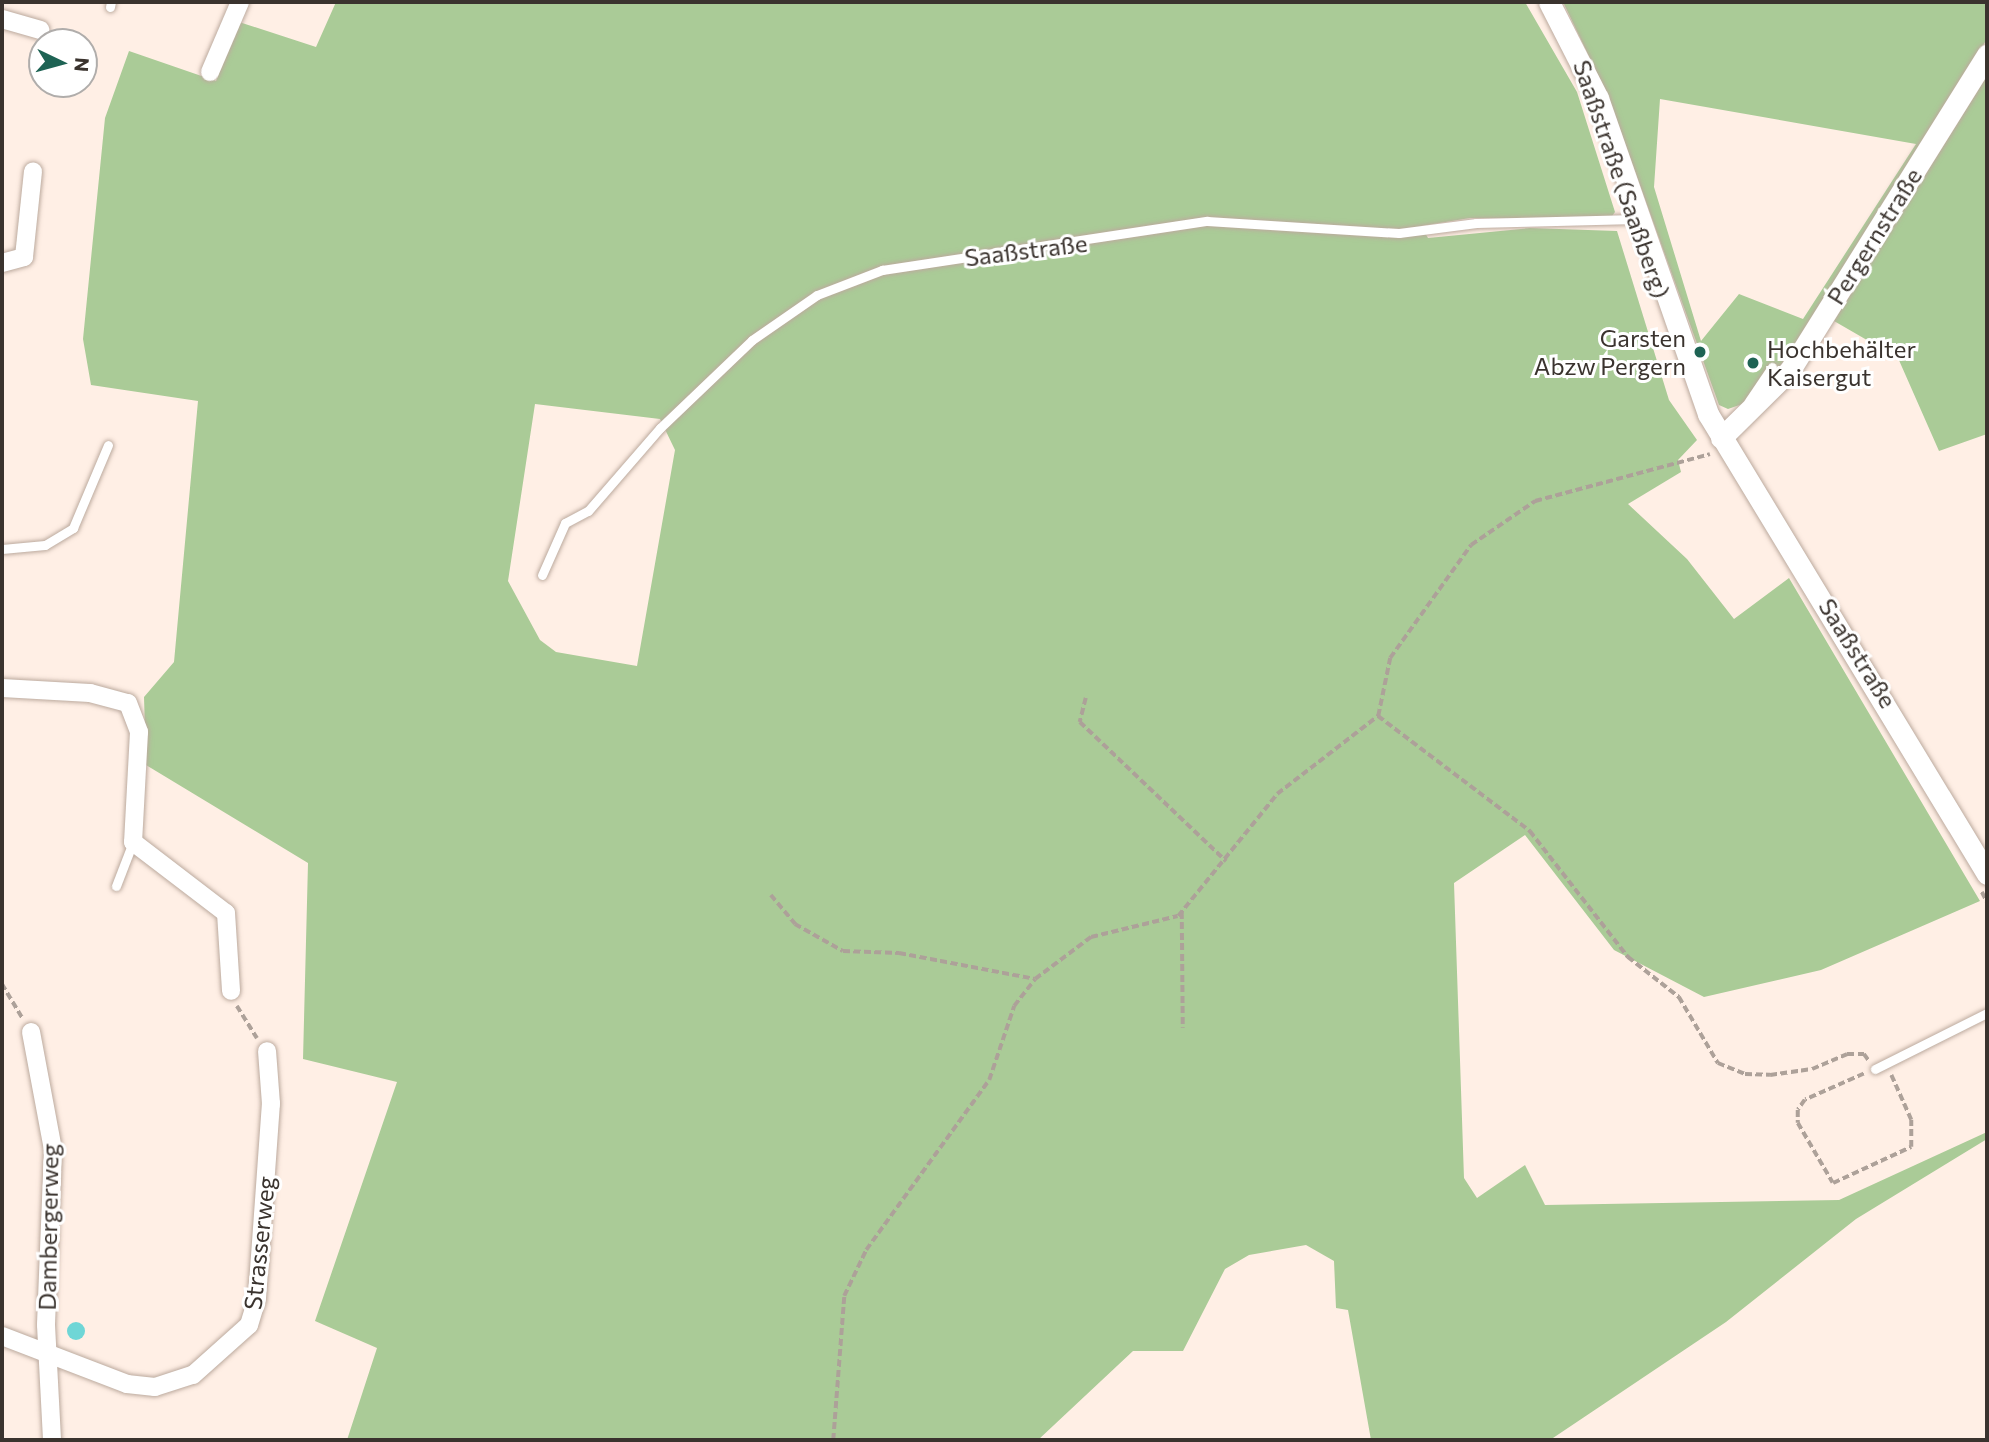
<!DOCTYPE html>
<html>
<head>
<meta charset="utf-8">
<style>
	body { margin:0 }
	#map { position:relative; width:1989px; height:1442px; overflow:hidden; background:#ffefe5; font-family:Commissioner,sans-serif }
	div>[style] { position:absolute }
	.green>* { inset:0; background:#aacb97 }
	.water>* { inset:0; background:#6fd6d6 }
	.round { border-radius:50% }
	.path>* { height:3.5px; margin-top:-1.75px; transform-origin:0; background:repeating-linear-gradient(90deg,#ada199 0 7px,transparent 0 10.5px) }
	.roads { filter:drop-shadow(0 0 2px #bcaa9e) drop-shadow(0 0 2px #bcaa9e) }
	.service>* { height:9px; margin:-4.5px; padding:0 4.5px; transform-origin:4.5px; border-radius:4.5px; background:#fff }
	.minor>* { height:18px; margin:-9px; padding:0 9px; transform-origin:9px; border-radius:9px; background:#fff }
	.tertiary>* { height:21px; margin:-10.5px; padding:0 10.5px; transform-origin:10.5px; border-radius:10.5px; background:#fff }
	.dots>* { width:19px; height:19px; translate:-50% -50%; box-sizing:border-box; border:4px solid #fff; border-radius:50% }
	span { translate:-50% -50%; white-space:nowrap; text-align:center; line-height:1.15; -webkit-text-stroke:6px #fff; paint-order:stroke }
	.street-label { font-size:24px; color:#3a332e }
	.poi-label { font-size:24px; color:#3a332e }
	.right { translate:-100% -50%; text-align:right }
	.left { translate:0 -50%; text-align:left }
	.frame { position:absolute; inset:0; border:4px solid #3a332e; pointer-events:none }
	.north { position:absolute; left:28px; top:28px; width:70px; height:70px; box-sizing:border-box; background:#fff; border:2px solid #b0adab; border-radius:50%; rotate:95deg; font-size:19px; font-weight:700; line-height:28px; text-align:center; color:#3a332e }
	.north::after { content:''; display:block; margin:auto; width:24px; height:32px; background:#1e6354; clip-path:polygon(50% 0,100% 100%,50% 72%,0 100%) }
</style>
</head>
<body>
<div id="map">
	<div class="green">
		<i style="clip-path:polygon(evenodd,336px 2px,1525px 2px,1577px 92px,1615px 212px,1610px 219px,1470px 218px,1421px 226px,1428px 238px,1530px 228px,1617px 231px,1669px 400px,1697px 440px,1678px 460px,1681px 472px,1628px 504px,1687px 559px,1734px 619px,1789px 578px,1980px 901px,1821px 970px,1704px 997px,1614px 950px,1525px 835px,1454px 883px,1464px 1178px,1477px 1198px,1525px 1165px,1545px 1205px,1839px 1200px,1987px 1132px,1987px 1139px,1856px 1219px,1726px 1322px,1550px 1440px,1371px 1440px,1348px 1310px,1336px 1308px,1334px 1261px,1306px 1245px,1249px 1255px,1225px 1269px,1183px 1351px,1133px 1351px,1038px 1440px,347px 1440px,377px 1348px,315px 1321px,397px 1082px,303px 1059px,308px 863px,146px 765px,144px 697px,174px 662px,198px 401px,91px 385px,83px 339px,105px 118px,129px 51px,216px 81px,239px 22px,316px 47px,336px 2px,535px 404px,660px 419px,675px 450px,637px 666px,556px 652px,540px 640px,508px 581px,535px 404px)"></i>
		<i style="clip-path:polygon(evenodd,1563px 2px,1987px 3px,1987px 39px,1802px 337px,1754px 400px,1728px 409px,1719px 405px,1608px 96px,1563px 2px,1660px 99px,1916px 144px,1803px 319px,1739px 294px,1701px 341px,1654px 187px,1660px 99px)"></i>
		<i style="clip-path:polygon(1987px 76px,1987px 434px,1939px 451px,1898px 358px,1834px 321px)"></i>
	</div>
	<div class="water">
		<i class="round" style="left:67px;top:1322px;width:18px;height:18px"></i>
	</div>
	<div class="path">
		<i style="left:1086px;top:698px;width:25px;rotate:104deg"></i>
		<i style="left:1080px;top:722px;width:202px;rotate:43.6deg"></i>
		<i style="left:1378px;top:716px;width:191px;rotate:37.1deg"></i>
		<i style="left:1530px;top:831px;width:160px;rotate:52.1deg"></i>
		<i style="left:1628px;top:957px;width:65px;rotate:38.1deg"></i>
		<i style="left:1679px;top:997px;width:77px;rotate:59.4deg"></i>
		<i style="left:1718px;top:1063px;width:29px;rotate:22deg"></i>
		<i style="left:1745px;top:1074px;width:25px;rotate:2deg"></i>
		<i style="left:1770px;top:1075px;width:42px;rotate:-8.1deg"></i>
		<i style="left:1812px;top:1069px;width:38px;rotate:-23deg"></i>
		<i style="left:1847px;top:1054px;width:17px"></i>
		<i style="left:1864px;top:1054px;width:9px;rotate:54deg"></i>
		<i style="left:1982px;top:892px;width:11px;rotate:63deg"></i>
		<i style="left:771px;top:895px;width:38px;rotate:50deg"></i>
		<i style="left:795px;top:924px;width:55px;rotate:29.4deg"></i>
		<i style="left:843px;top:951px;width:56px;rotate:2deg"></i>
		<i style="left:899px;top:953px;width:138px;rotate:10.8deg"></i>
		<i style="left:1182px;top:912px;width:116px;rotate:89.5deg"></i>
		<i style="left:2px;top:984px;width:41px;rotate:59deg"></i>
		<i style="left:237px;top:1006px;width:38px;rotate:58deg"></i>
		<i style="left:1864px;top:1074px;width:64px;rotate:156.2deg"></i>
		<i style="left:1805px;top:1100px;width:12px;rotate:125deg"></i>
		<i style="left:1798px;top:1110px;width:13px;rotate:90deg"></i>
		<i style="left:1798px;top:1123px;width:69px;rotate:59.7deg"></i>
		<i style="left:1833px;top:1183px;width:86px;rotate:-24.8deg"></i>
		<i style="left:1911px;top:1147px;width:27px;rotate:-90deg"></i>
		<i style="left:1911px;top:1120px;width:49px;rotate:-114deg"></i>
		<i style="left:833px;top:1440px;width:144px;rotate:-85.6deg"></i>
		<i style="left:844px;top:1296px;width:51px;rotate:-64.4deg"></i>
		<i style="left:866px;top:1250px;width:210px;rotate:-54.1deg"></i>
		<i style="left:989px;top:1080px;width:78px;rotate:-71.3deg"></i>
		<i style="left:1014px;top:1006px;width:34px;rotate:-52deg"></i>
		<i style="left:1035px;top:979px;width:70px;rotate:-36.9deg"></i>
		<i style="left:1091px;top:937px;width:89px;rotate:-13.6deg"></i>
		<i style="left:1178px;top:916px;width:157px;rotate:-50.9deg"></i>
		<i style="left:1277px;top:794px;width:128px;rotate:-37.7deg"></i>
		<i style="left:1378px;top:716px;width:59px;rotate:-78.3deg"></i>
		<i style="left:1390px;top:658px;width:139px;rotate:-54.4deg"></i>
		<i style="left:1471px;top:545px;width:78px;rotate:-34.5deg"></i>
		<i style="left:1535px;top:501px;width:181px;rotate:-15deg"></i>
	</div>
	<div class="roads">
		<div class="service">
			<i style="left:110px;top:7px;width:5px;rotate:-79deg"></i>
			<i style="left:1749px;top:401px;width:41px;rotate:-55.9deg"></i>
			<i style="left:2px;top:549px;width:43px;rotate:-5.3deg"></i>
			<i style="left:45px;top:545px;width:33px;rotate:-31deg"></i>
			<i style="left:73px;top:528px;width:90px;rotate:-67.1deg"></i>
			<i style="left:542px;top:575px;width:57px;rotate:-66.1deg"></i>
			<i style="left:565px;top:523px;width:26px;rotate:-28deg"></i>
			<i style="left:588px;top:511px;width:110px;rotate:-49.1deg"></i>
			<i style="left:660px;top:428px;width:127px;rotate:-43.7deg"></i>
			<i style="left:752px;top:340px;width:79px;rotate:-34.7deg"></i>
			<i style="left:817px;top:295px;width:70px;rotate:-21deg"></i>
			<i style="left:882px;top:270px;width:329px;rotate:-8.6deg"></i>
			<i style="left:1207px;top:221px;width:192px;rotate:3.6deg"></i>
			<i style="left:1399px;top:233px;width:78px;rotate:-7.4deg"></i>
			<i style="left:1476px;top:223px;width:160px;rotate:-1.4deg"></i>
			<i style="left:116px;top:886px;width:47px;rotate:-68.9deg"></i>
			<i style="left:1875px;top:1069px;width:125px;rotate:-26.6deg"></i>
		</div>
		<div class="minor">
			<i style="left:2px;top:19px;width:40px;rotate:16deg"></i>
			<i style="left:210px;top:72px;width:76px;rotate:-66.8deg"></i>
			<i style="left:2px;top:263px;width:23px;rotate:-15deg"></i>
			<i style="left:24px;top:257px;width:86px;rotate:-84deg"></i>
			<i style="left:2px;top:688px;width:88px;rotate:3.3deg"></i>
			<i style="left:90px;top:693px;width:39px;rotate:15deg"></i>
			<i style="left:128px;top:703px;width:31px;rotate:69deg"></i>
			<i style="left:139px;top:732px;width:110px;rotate:93.1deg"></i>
			<i style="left:133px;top:842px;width:117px;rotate:37.4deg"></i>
			<i style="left:226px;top:913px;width:78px;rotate:86.3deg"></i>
			<i style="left:31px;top:1032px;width:120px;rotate:79.4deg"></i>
			<i style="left:53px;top:1150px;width:175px;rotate:92.3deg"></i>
			<i style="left:46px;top:1325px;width:115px;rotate:87deg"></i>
			<i style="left:2px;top:1336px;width:134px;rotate:21deg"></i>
			<i style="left:127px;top:1384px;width:28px;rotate:6deg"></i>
			<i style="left:155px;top:1387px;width:40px;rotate:-18deg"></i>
			<i style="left:193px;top:1375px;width:75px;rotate:-41.8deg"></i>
			<i style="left:249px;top:1325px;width:28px;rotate:-73deg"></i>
			<i style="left:257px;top:1298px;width:195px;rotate:-85.9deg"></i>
			<i style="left:271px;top:1104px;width:53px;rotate:-94.3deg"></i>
		</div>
		<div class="tertiary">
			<i style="left:1549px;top:2px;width:108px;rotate:63deg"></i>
			<i style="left:1598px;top:98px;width:335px;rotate:70.8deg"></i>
			<i style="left:1708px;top:414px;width:538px;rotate:58.76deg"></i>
			<i style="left:1721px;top:438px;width:97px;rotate:-44.6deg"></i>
			<i style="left:1790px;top:370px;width:372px;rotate:-58deg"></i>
		</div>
	</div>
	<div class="dots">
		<i style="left:1700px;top:352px;background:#1e6354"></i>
		<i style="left:1753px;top:363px;background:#1e6354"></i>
	</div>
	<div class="street-label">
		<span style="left:1622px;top:179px;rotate:71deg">Saaßstraße (Saaßberg)</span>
		<span style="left:1874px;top:236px;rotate:-58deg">Pergernstraße</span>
		<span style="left:1026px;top:250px;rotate:-7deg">Saaßstraße</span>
		<span style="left:1858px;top:653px;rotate:58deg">Saaßstraße</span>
		<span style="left:48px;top:1227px;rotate:-89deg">Dambergerweg</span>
		<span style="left:259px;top:1243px;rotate:-84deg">Strasserweg</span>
	</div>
	<div class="poi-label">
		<span class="right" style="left:1686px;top:352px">Garsten<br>Abzw Pergern</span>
		<span class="left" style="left:1767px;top:363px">Hochbehälter<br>Kaisergut</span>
	</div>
	<div class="frame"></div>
	<div class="north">N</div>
</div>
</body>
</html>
